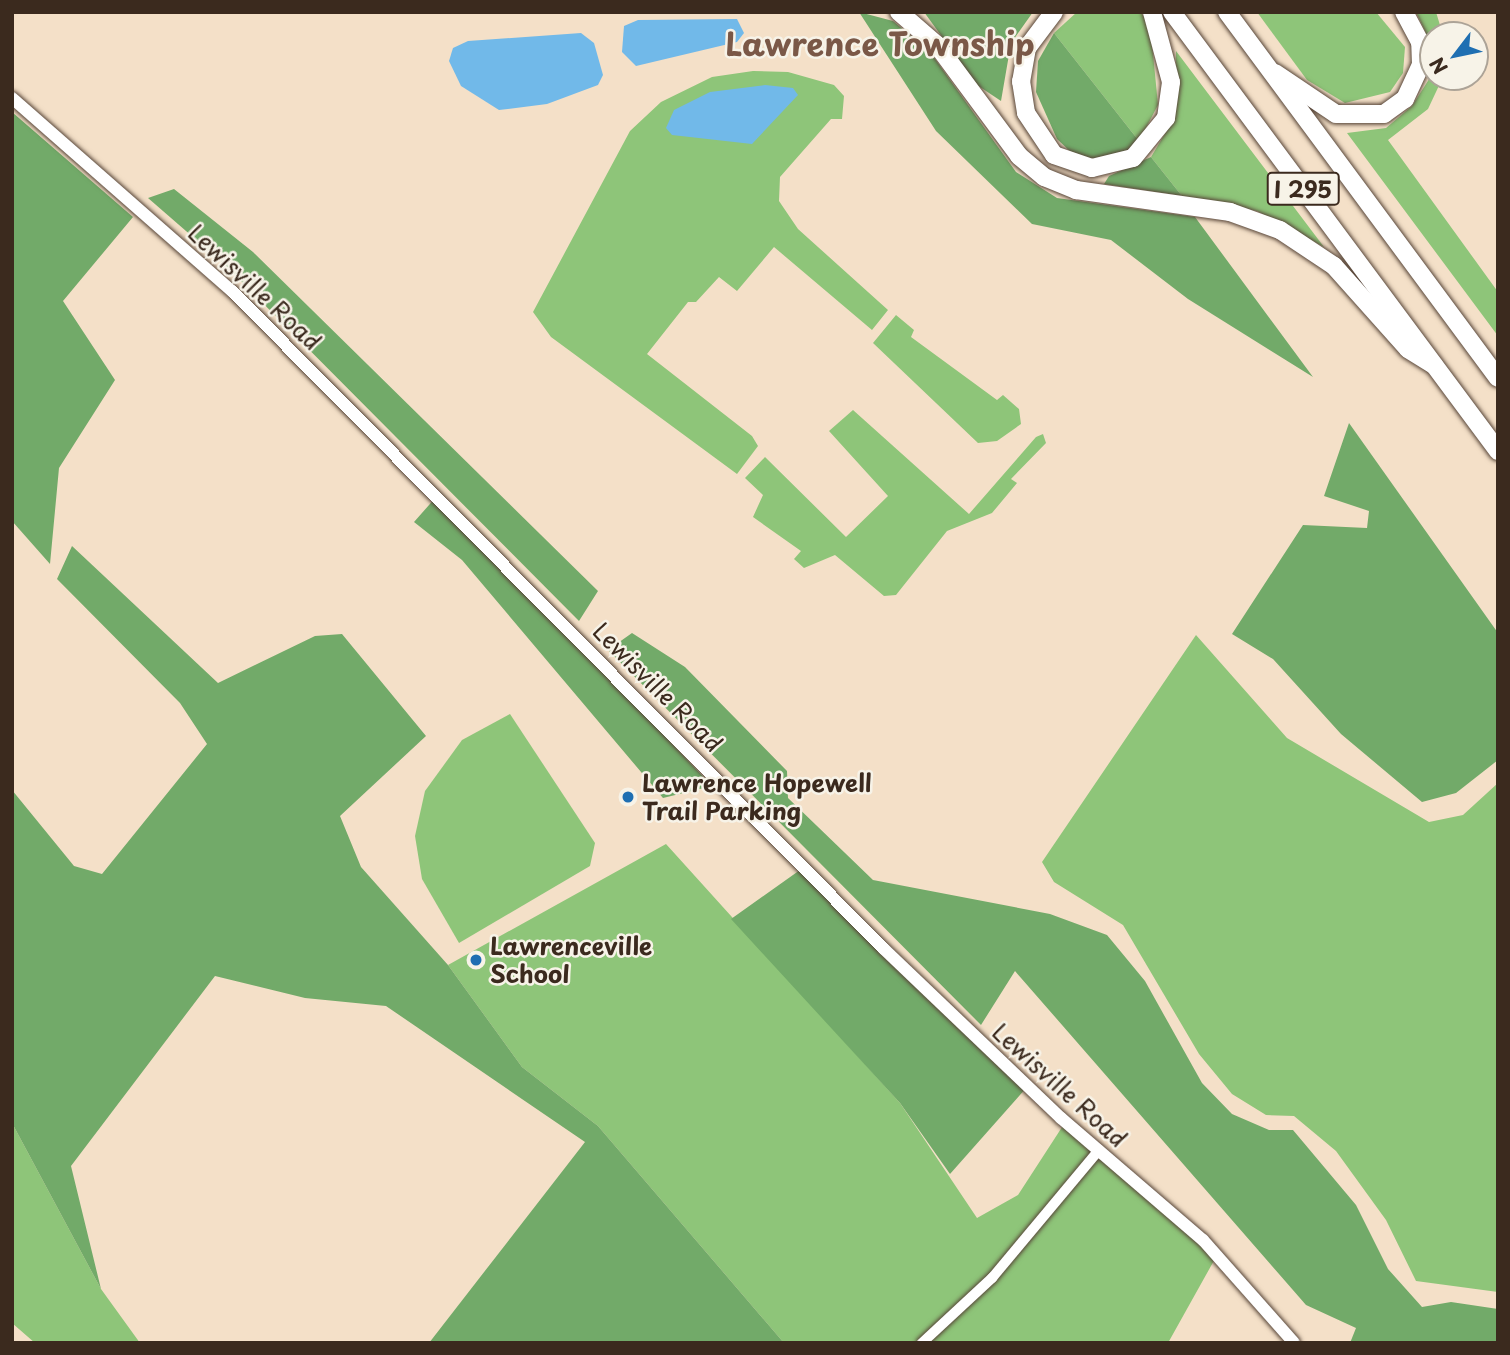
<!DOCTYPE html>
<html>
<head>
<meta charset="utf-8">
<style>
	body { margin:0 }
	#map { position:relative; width:1510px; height:1355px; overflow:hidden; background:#f4e0c8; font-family:"Playpen Sans",sans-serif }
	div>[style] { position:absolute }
	.green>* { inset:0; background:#8ec579 }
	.forest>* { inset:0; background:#72aa69 }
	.water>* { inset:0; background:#71b9e9 }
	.roads { filter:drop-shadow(0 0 2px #574538) drop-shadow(0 0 2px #574538) }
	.minor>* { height:10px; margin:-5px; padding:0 5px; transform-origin:5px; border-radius:5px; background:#fff }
	.tertiary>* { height:12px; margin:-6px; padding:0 6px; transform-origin:6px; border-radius:6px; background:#fff }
	.motorway>* { height:18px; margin:-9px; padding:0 9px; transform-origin:9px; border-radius:9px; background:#fff }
	.dots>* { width:19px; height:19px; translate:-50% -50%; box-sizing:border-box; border:4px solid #f7f3e8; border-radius:50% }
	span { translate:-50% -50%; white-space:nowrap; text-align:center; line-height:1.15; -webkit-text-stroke:5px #f7f3e8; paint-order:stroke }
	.shield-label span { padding:2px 5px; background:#f7f3e8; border:2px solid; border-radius:5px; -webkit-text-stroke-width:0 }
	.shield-label { font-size:23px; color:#3b2a1e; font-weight:700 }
	.street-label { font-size:24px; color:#3b2a1e }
	.poi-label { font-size:24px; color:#3b2a1e; font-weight:700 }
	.left { translate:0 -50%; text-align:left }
	.district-label { font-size:32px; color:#7a5847; font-weight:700 }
	.frame { position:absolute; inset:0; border:14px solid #3b2a1e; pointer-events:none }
	.north { position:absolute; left:1419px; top:21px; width:70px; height:70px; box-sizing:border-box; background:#f7f3e8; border:2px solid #aca397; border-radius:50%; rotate:238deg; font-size:19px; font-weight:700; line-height:28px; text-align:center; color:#3b2a1e }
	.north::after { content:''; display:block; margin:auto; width:24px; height:32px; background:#1f6fb2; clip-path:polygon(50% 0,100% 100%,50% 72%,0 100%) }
</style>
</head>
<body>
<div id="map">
	<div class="green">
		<i style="clip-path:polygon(1077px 12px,1140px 12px,1150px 23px,1158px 105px,1139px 141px,1054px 33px)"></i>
		<i style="clip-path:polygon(1257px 12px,1376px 12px,1405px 47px,1403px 73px,1390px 92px,1345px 103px,1307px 80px)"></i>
		<i style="clip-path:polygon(1416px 12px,1436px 12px,1443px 35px,1433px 35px,1433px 48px)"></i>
		<i style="clip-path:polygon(1176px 51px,1324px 247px,1257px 211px,1182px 196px,1151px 157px,1175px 117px)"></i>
		<i style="clip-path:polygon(753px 71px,788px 72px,834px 85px,844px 96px,842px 119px,831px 119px,780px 177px,779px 201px,798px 229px,888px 310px,872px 330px,774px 247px,737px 291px,719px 277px,696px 302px,688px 302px,647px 354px,752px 436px,758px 446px,737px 474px,551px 337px,533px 312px,630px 131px,661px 102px,712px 77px)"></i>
		<i style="clip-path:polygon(1433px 73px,1443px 77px,1428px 109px,1388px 140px,1498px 292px,1498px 336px,1347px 133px,1386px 128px,1412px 106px)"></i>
		<i style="clip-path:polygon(896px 315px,914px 330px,911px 337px,997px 400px,1003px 395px,1019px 409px,1021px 424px,997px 441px,978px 443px,873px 343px)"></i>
		<i style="clip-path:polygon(853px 410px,969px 514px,1036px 437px,1043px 434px,1046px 443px,1011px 479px,1017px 483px,992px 513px,947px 531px,896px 595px,884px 596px,835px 555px,804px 568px,794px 559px,801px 551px,753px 517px,763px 495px,745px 478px,765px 457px,846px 537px,888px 496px,829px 431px)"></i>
		<i style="clip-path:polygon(1196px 635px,1287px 738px,1429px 822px,1463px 815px,1498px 783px,1498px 1292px,1416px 1281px,1386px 1220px,1336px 1151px,1294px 1116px,1266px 1115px,1232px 1094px,1199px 1054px,1123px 925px,1054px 882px,1042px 862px)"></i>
		<i style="clip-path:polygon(510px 714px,595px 843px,590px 866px,459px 943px,422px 879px,415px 836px,425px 791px,462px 740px)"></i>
		<i style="clip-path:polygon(666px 844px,900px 1103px,977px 1218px,1018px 1195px,1066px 1121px,1216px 1257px,1168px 1343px,784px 1343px,598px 1126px,522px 1067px,448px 965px)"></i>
		<i style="clip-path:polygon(12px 1123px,101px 1289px,140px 1343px,35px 1343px,12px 1323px)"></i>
	</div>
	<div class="forest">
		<i style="clip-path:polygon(859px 12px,893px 21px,930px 52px,1016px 172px,1057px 198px,1195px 217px,1313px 377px,1188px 299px,1111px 240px,1032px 224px,936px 131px)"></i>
		<i style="clip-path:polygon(924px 12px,1033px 12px,1011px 43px,1001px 101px,977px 85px)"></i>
		<i style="clip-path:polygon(1054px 33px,1139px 141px,1127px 151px,1094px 160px,1075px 156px,1057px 139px,1036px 92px,1038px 61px)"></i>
		<i style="clip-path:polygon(12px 112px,133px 217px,63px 301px,115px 380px,59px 468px,50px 564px,12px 521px)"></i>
		<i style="clip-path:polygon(1151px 157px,1182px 196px,1104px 184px,1109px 176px)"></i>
		<i style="clip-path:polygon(174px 189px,253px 252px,598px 591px,579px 621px,224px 264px,148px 198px)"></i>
		<i style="clip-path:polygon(1349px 423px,1498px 633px,1498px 760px,1456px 793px,1422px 802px,1341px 734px,1273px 659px,1232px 634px,1303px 525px,1367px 528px,1369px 511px,1324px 496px)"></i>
		<i style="clip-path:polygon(437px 496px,712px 786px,663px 798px,462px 560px,414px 522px)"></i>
		<i style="clip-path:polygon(72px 546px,218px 683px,315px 636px,342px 634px,426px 736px,340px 816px,361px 867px,448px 965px,522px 1067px,598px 1126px,784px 1343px,429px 1343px,585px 1142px,386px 1006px,305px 998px,215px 976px,71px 1166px,101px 1289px,12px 1123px,12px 790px,74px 866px,102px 874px,207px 744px,180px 703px,57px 579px)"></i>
		<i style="clip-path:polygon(632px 633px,685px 667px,787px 771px,788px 798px,873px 880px,1050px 914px,1107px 935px,1145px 981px,1202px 1083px,1232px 1114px,1269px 1130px,1293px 1130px,1356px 1205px,1388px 1269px,1422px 1307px,1451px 1302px,1498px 1309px,1498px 1343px,1350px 1343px,1356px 1328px,1306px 1305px,1015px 971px,981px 1025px,608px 650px)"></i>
		<i style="clip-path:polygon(800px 870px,1027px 1087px,950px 1174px,900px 1103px,731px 919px)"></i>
	</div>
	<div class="water">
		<i style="clip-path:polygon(737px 19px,744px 33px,737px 42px,636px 66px,622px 52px,624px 26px,638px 20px)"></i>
		<i style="clip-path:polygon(581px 33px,594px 43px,603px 75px,598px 85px,547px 104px,499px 110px,461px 86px,449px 61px,453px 48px,468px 41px)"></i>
		<i style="clip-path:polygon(765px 85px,793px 88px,798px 95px,752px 144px,672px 135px,666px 128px,674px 110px,710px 92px)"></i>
	</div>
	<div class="roads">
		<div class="minor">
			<i style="left:922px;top:1343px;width:96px;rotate:-42.9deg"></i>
			<i style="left:992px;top:1278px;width:167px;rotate:-50.1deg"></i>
		</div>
		<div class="tertiary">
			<i style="left:12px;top:98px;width:293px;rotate:41.3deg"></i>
			<i style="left:232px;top:291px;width:926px;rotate:45.26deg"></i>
			<i style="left:884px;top:949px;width:245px;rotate:43.7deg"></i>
			<i style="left:1061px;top:1118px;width:187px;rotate:40.7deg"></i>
			<i style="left:1203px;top:1240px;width:137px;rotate:48.5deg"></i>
		</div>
		<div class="motorway">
			<i style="left:899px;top:12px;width:50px;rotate:41deg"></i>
			<i style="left:937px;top:45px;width:138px;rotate:53.5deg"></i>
			<i style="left:1019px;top:156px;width:33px;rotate:40deg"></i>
			<i style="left:1044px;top:177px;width:35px;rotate:22deg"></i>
			<i style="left:1076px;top:190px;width:156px;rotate:8.1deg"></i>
			<i style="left:1230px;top:212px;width:53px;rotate:19.8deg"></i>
			<i style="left:1280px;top:230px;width:65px;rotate:33.7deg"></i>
			<i style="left:1334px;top:266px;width:111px;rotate:48.3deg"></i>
			<i style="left:1408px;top:349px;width:31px;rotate:32deg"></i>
			<i style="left:1054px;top:12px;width:45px;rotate:126.9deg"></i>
			<i style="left:1027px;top:48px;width:34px;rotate:100deg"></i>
			<i style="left:1021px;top:81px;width:32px;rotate:81deg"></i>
			<i style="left:1026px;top:113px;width:50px;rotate:56.3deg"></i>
			<i style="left:1054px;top:155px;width:40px;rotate:18.9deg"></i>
			<i style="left:1092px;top:168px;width:42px;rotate:-13.7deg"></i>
			<i style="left:1133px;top:158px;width:52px;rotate:-50.5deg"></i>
			<i style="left:1166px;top:118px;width:36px;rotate:-82deg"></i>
			<i style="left:1171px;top:82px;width:73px;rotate:-105.2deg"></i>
			<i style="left:1172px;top:12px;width:547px;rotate:53.4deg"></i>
			<i style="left:1227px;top:12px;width:455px;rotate:53.5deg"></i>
			<i style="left:1275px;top:73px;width:73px;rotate:33.9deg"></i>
			<i style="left:1336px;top:114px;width:48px"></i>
			<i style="left:1384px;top:114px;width:26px;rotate:-36deg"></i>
			<i style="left:1405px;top:99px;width:38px;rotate:-65deg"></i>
			<i style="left:1421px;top:65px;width:23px;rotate:-92deg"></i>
			<i style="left:1420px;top:42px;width:34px;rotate:-118deg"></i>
		</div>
	</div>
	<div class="dots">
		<i style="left:628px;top:797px;background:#1f6fb2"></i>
		<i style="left:476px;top:960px;background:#1f6fb2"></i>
	</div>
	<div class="shield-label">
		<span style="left:1303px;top:189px">I 295</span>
	</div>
	<div class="street-label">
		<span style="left:255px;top:287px;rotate:43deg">Lewisville Road</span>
		<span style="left:658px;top:687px;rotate:45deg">Lewisville Road</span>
		<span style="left:1060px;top:1085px;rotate:42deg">Lewisville Road</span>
	</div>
	<div class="poi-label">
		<span class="left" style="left:642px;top:797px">Lawrence Hopewell<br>Trail Parking</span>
		<span class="left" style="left:490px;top:960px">Lawrenceville<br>School</span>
	</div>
	<div class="district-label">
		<span style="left:880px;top:43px">Lawrence Township</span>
	</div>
	<div class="frame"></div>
	<div class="north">N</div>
</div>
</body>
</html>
